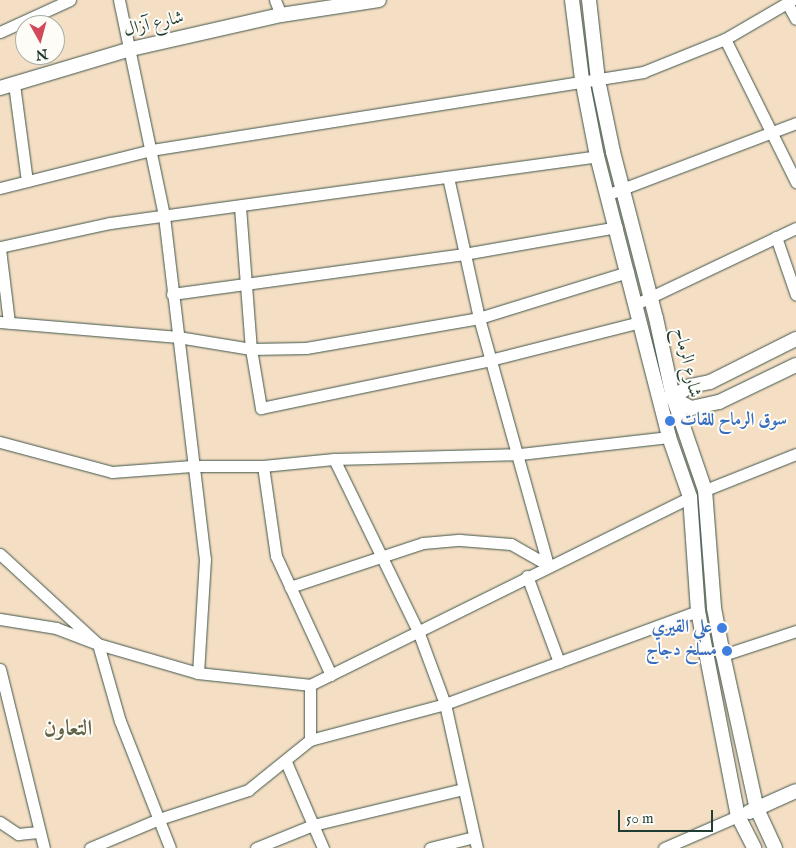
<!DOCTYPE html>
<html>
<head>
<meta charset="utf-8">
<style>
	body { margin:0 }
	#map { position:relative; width:796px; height:848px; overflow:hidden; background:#f5dfc4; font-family:"IM FELL English",Amiri,serif }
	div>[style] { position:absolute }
	.roads { filter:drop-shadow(0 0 1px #3f554a) drop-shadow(0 0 1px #3f554a) }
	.minor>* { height:11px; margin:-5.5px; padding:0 5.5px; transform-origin:5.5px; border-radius:5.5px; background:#fff }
	.tertiary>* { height:14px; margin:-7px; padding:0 7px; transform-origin:7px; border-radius:7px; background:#fff }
	.dots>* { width:14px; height:14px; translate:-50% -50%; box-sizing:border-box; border:2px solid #fdfcf7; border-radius:50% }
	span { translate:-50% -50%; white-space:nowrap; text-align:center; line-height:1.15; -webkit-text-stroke:4px #fdfcf7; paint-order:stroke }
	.street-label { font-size:18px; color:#1f3d34 }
	.shop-label { font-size:18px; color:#366cbe; font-weight:700 }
	.left { translate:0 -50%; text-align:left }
	.right { translate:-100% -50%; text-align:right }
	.district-label { font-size:22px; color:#626246; font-weight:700 }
	.north { position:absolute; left:15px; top:15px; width:50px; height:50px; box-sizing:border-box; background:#fdfcf7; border:1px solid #a4b0a9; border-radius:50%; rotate:173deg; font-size:14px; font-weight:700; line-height:20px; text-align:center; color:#1f3d34 }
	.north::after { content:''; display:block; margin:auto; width:18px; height:22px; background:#d1495b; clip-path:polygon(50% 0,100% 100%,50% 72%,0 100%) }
	.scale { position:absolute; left:618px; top:810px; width:95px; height:22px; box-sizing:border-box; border:2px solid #1f3d34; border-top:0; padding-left:6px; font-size:15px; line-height:18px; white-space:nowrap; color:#1f3d34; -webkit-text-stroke:4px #fdfcf7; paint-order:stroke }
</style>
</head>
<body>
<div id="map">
	<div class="roads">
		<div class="minor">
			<i style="left:119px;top:0;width:221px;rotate:78.2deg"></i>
			<i style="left:164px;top:216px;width:345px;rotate:83.2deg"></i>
			<i style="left:205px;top:559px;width:114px;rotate:93.5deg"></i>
			<i style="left:275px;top:0;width:16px;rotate:68deg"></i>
			<i style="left:787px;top:3px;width:18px;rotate:61deg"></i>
			<i style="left:0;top:32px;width:77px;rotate:-24.6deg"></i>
			<i style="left:725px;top:39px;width:160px;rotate:63.6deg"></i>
			<i style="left:14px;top:84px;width:98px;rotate:82.4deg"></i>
			<i style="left:448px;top:177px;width:144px;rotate:77.6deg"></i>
			<i style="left:479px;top:318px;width:256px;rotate:74.4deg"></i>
			<i style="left:0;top:188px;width:156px;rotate:-14.1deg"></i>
			<i style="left:151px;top:150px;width:498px;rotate:-9deg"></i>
			<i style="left:643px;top:72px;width:88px;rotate:-21.9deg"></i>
			<i style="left:725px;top:39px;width:78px;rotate:-30.2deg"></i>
			<i style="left:609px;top:194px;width:200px;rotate:-20.8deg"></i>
			<i style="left:240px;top:207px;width:142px;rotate:85.6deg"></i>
			<i style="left:251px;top:349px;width:60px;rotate:80.4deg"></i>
			<i style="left:261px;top:408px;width:234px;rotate:-11.8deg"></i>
			<i style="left:490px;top:360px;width:155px;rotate:-14.2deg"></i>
			<i style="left:776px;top:237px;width:61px;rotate:71deg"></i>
			<i style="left:0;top:247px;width:113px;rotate:-12.3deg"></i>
			<i style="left:110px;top:223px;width:492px;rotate:-7.8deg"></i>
			<i style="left:0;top:249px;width:74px;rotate:83deg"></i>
			<i style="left:172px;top:294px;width:295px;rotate:-7.8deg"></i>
			<i style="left:464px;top:254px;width:155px;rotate:-10deg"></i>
			<i style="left:636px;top:304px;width:177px;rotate:-25.4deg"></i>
			<i style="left:0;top:322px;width:179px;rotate:4.8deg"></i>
			<i style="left:178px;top:337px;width:74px;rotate:9.3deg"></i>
			<i style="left:251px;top:349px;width:55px;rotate:-1deg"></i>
			<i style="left:306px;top:348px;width:176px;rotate:-9.8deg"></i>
			<i style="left:479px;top:318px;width:156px;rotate:-17.2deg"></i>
			<i style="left:0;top:442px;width:116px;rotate:15deg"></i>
			<i style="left:112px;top:472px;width:80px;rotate:-4.3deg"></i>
			<i style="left:192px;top:466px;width:71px"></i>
			<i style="left:263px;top:466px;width:71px;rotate:-5.6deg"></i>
			<i style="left:334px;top:459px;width:186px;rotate:-1.5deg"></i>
			<i style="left:520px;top:454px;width:150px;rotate:-6.5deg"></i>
			<i style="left:334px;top:459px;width:191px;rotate:64deg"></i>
			<i style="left:418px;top:631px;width:78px;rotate:69.7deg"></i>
			<i style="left:445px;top:704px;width:148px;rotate:77.5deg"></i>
			<i style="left:263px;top:466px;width:91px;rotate:81.8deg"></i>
			<i style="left:276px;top:556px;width:131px;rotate:65.2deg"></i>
			<i style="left:705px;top:490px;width:98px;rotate:-21.6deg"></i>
			<i style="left:0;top:554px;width:133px;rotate:42.6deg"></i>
			<i style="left:98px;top:644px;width:80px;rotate:74.1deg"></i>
			<i style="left:120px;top:721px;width:136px;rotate:68.5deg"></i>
			<i style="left:527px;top:576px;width:92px;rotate:69.6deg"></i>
			<i style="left:290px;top:587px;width:140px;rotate:-18.3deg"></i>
			<i style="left:423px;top:543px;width:37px;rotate:-5deg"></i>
			<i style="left:460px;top:540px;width:51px;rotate:4.5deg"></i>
			<i style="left:511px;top:544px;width:43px;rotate:29.6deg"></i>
			<i style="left:0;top:619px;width:57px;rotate:9.1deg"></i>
			<i style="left:56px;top:628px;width:45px;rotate:20.9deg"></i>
			<i style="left:98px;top:644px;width:104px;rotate:16.2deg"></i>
			<i style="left:198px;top:673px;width:113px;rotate:6.1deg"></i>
			<i style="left:310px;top:685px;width:424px;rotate:-26.3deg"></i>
			<i style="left:723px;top:655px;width:77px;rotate:-18.2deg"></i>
			<i style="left:0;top:669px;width:184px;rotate:76.2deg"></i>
			<i style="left:310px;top:740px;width:140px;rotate:-14.9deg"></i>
			<i style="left:445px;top:704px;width:270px;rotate:-20.2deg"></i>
			<i style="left:286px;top:762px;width:94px;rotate:66.7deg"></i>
			<i style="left:0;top:822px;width:22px;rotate:34deg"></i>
			<i style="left:18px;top:834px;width:20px;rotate:-6deg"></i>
			<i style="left:90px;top:848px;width:75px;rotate:-22.8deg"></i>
			<i style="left:159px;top:819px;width:94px;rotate:-18deg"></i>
			<i style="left:248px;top:790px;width:80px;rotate:-38.9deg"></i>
			<i style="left:310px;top:740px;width:55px;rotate:-90deg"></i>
			<i style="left:256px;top:848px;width:61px;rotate:-22deg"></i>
			<i style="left:313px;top:825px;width:154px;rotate:-13.5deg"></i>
			<i style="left:430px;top:848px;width:45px;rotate:-14deg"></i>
			<i style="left:664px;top:848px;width:81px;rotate:-23.4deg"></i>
		</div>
		<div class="tertiary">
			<i style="left:572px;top:0;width:80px;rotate:82.8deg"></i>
			<i style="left:582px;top:79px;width:78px;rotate:79deg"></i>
			<i style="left:597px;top:156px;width:290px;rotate:75.6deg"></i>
			<i style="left:669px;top:437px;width:64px;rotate:70.7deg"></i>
			<i style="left:690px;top:497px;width:114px;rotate:86deg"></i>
			<i style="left:698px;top:611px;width:209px;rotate:79deg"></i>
			<i style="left:738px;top:816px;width:36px;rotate:63deg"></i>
			<i style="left:589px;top:0;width:81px;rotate:83.6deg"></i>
			<i style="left:598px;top:80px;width:74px;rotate:78.2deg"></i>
			<i style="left:613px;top:152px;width:171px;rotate:75.5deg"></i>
			<i style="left:656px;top:318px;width:81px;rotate:77.9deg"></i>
			<i style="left:673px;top:397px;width:98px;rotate:71deg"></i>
			<i style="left:705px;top:490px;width:118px;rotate:85.6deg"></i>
			<i style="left:714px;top:608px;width:48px;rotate:79.2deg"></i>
			<i style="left:723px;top:655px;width:158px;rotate:77.6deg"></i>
			<i style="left:757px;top:809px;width:43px;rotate:65.2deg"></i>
			<i style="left:0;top:88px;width:137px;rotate:-16.6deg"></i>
			<i style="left:131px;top:49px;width:154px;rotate:-12.8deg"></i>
			<i style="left:281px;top:15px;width:99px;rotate:-8.7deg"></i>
			<i style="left:671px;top:397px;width:23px;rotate:29deg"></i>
			<i style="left:691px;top:408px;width:29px;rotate:-12deg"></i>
			<i style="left:719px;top:402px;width:85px;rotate:-25.7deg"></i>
			<i style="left:673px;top:397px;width:20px;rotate:-33deg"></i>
			<i style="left:690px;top:386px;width:20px;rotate:-11deg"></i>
			<i style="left:710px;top:382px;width:96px;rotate:-26.6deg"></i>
			<i style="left:749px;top:812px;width:51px;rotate:-24.1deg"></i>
		</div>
	</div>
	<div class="dots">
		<i style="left:670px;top:421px;background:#3f7fe0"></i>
		<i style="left:722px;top:628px;background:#3f7fe0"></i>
		<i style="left:727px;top:651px;background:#3f7fe0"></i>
	</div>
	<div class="street-label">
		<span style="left:154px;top:25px;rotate:-13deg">شارع آزال</span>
		<span style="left:686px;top:363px;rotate:77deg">شارع الرماح</span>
	</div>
	<div class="shop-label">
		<span class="left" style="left:680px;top:421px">سوق الرماح للقات</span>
		<span class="right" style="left:712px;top:628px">علي القيري</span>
		<span class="right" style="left:717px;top:651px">مسلخ دجاج</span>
	</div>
	<div class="district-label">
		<span style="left:68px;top:730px">التعاون</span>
	</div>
	<div class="north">N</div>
	<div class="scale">50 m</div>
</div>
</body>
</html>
